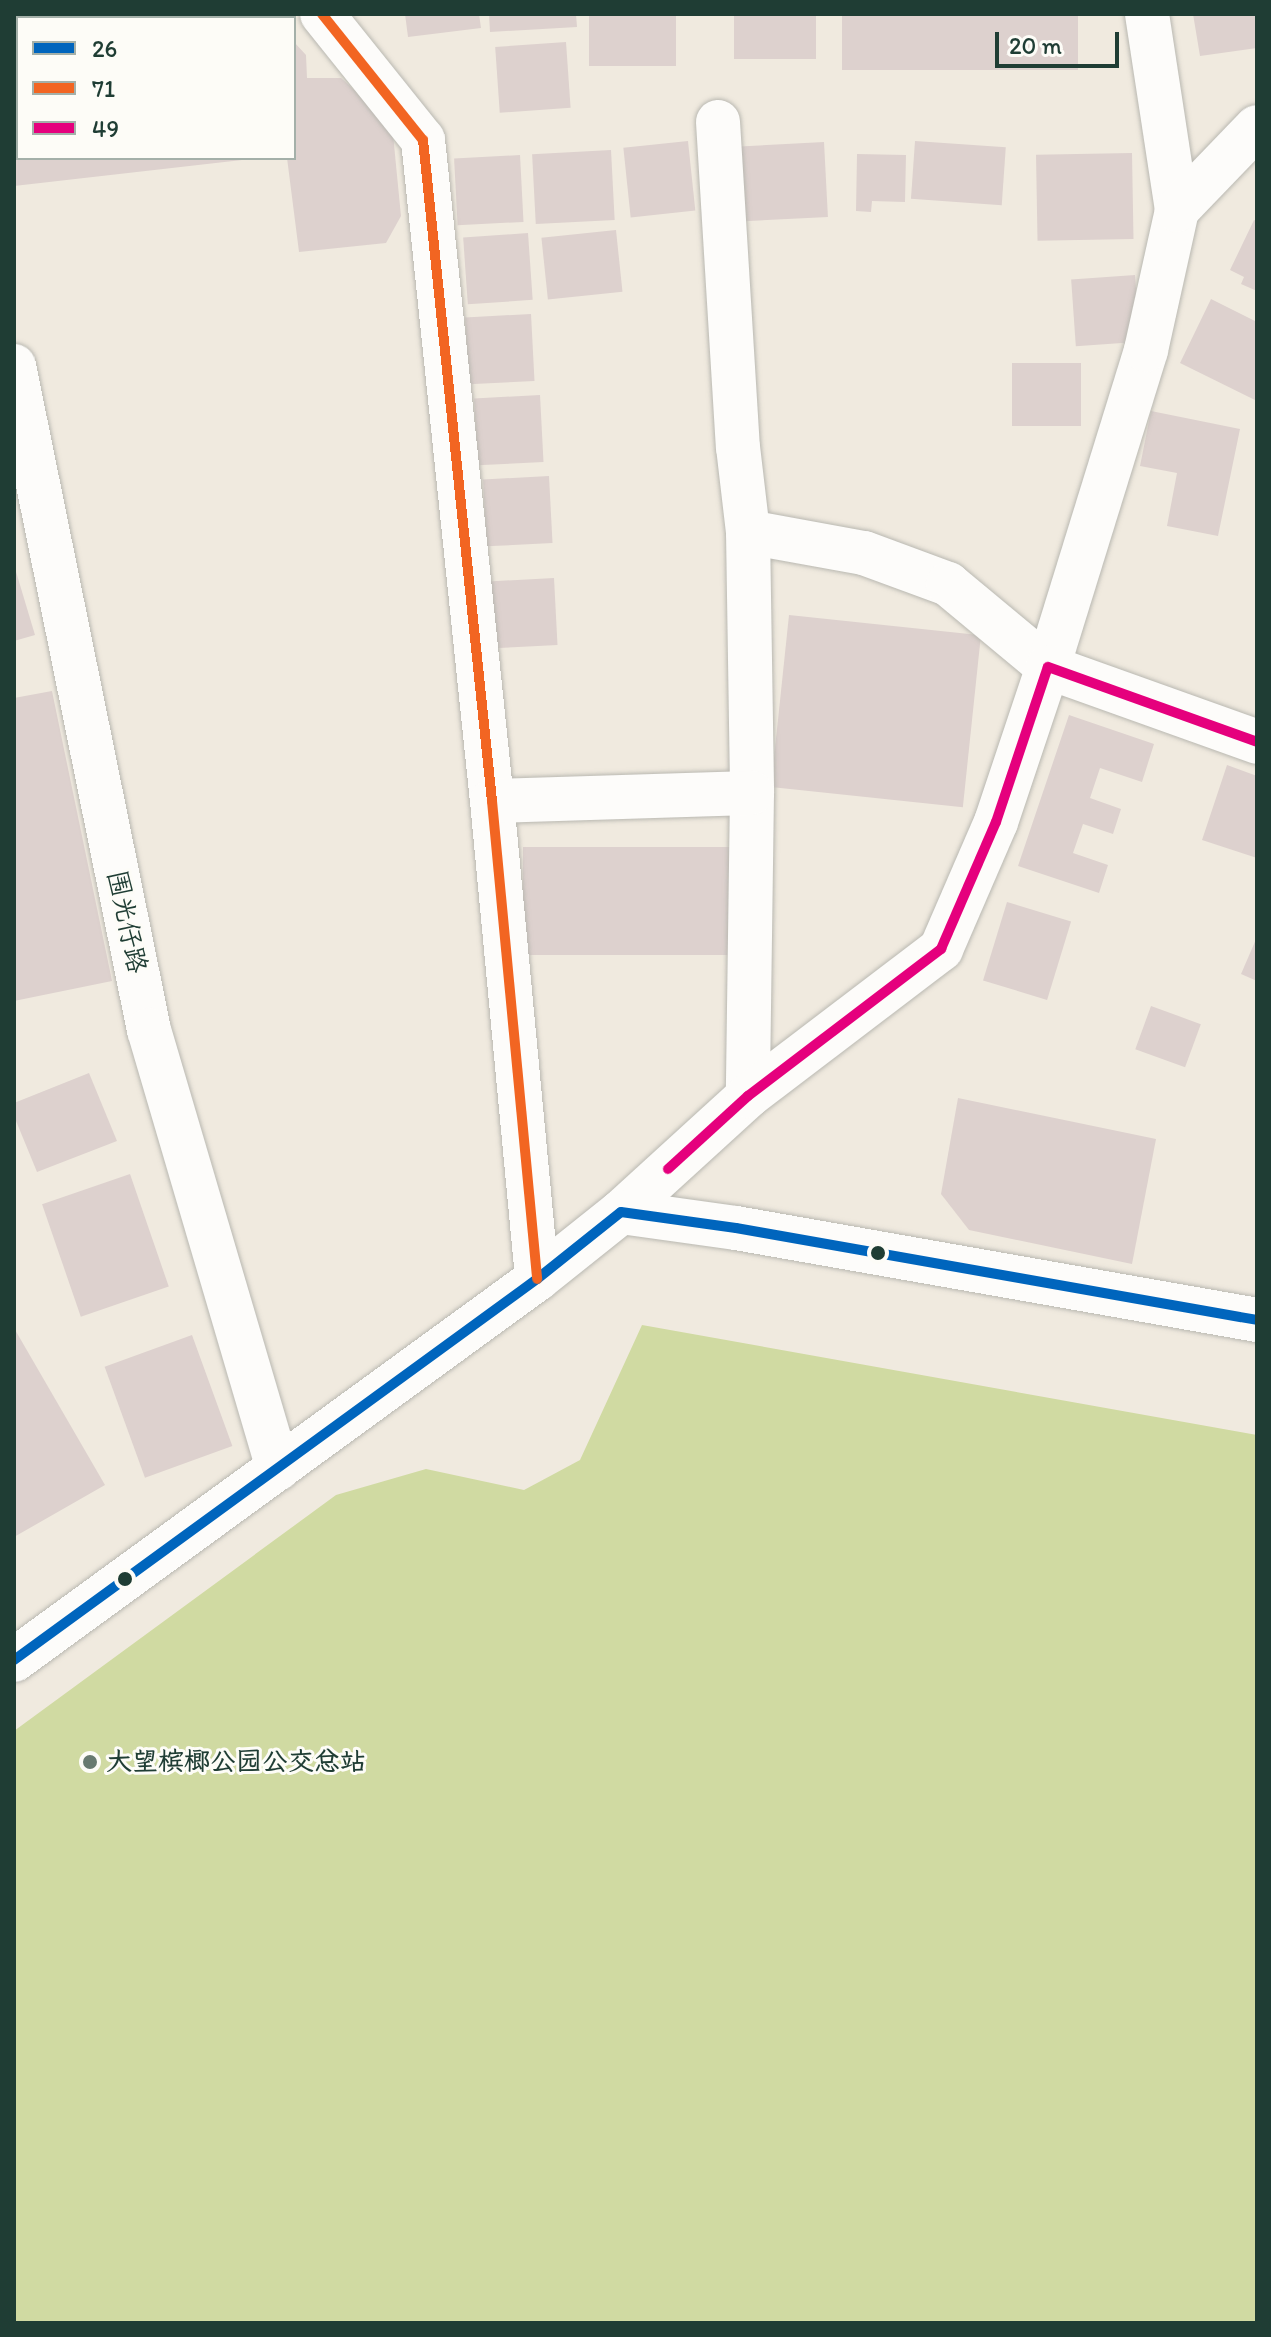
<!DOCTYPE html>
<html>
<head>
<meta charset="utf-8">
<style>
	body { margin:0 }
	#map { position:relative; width:1271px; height:2337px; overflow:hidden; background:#f0eadf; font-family:Itim,"LXGW WenKai TC",sans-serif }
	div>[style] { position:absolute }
	.green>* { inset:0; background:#d0daa2 }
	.building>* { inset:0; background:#ddd1ce; transform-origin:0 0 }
	.roads { filter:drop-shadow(0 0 2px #b9b8b1) drop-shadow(0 0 2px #b9b8b1) }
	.street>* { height:44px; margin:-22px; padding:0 22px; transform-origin:22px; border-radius:22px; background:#fdfcfa }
	.secondary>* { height:44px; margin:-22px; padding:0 22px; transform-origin:22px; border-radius:22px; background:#fdfcfa }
	.bus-1>* { height:10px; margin:-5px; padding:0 5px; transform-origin:5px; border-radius:5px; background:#0065bd }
	.bus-2>* { height:10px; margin:-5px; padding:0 5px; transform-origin:5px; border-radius:5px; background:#f26522 }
	.bus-3>* { height:10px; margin:-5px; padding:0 5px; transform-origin:5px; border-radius:5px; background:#e5007d }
	.dots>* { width:22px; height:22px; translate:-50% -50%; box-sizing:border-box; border:4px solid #fdfcf7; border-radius:50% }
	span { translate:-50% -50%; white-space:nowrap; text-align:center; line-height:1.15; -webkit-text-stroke:6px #fdfcf7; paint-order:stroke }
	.street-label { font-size:26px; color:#1f3d34 }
	.poi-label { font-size:26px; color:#1f3d34; font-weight:700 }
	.left { translate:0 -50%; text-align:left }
	.frame { position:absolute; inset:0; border:16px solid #1f3d34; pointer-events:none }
	.legend { position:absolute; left:16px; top:16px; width:280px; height:144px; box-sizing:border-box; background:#fdfcf7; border:2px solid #a4b0a9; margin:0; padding:10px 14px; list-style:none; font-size:24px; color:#1f3d34 }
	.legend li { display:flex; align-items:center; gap:16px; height:40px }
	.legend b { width:40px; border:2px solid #a4b0a9 }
	.scale { position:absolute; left:995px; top:32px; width:124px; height:36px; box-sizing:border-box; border:4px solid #1f3d34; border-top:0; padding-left:10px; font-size:24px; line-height:28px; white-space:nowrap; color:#1f3d34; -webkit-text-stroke:6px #fdfcf7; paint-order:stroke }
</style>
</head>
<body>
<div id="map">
	<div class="green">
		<i style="clip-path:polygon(642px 1325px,1257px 1435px,1257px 2323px,14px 2323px,14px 1731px,336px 1495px,426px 1469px,524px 1490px,580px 1460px)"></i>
	</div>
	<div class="building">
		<i style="clip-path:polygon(405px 14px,479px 14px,481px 28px,408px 37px)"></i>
		<i style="clip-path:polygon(489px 14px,576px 14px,577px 27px,490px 32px)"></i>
		<i style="left:589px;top:14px;width:87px;height:52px"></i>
		<i style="left:734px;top:14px;width:82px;height:45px"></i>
		<i style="left:842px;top:14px;width:236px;height:56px"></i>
		<i style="clip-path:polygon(1193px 14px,1257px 14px,1257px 48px,1200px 56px)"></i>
		<i style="clip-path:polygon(294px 42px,306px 55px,307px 78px,341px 78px,392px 124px,401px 216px,386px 243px,299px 252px,287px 158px,294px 158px)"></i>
		<i style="left:566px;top:42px;width:66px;height:71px;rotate:86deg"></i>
		<i style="clip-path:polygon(14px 66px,18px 66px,18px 158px,242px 160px,14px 186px)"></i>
		<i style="left:688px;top:141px;width:70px;height:65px;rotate:84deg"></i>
		<i style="left:915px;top:141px;width:91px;height:58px;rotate:4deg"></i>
		<i style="left:824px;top:142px;width:75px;height:89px;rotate:87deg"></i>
		<i style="left:611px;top:150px;width:70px;height:79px;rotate:87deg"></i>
		<i style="left:1132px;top:153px;width:86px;height:96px;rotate:89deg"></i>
		<i style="clip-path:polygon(857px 154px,906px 155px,905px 202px,872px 201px,871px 212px,856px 211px)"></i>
		<i style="left:520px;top:155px;width:67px;height:66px;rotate:87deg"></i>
		<i style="clip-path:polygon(1254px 220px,1257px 221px,1257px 291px,1241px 284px,1244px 277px,1230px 270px)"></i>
		<i style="left:616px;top:230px;width:62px;height:75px;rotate:84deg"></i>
		<i style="left:528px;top:233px;width:67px;height:65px;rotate:86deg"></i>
		<i style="left:1135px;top:275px;width:67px;height:64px;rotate:86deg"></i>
		<i style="clip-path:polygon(1211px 299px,1257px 322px,1257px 401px,1180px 363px)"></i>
		<i style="left:531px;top:314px;width:67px;height:66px;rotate:87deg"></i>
		<i style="left:1012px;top:363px;width:69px;height:63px"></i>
		<i style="left:540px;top:395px;width:67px;height:66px;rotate:87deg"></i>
		<i style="clip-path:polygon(1151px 411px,1240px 429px,1218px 536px,1167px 526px,1177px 473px,1140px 466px)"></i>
		<i style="left:549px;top:476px;width:67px;height:66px;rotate:87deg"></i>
		<i style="clip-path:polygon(14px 565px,35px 635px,14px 641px)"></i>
		<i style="left:554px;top:578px;width:67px;height:66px;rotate:87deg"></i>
		<i style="left:789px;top:615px;width:193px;height:173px;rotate:6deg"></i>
		<i style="clip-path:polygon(52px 691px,112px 981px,14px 1001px,14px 698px)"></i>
		<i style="clip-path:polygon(1069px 715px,1154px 744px,1142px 782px,1100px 768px,1090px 798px,1121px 809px,1113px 834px,1083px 824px,1073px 853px,1108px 865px,1099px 893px,1018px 866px)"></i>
		<i style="clip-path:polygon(1227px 765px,1257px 776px,1257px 858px,1202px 840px)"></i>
		<i style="left:523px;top:847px;width:214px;height:108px"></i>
		<i style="left:1007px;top:902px;width:67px;height:82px;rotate:17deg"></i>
		<i style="clip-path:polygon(1257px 937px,1257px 981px,1241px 974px)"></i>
		<i style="left:1151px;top:1006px;width:53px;height:46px;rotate:20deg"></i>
		<i style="clip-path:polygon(89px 1073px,117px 1141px,37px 1172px,14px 1116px,14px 1103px)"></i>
		<i style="clip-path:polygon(958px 1098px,1156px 1139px,1132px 1264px,969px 1230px,941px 1194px)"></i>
		<i style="left:130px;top:1174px;width:119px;height:93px;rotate:71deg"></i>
		<i style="clip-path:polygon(14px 1328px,105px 1485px,14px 1537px)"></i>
		<i style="left:192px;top:1335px;width:118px;height:93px;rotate:70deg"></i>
	</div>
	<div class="roads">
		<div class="street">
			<i style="left:322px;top:14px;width:161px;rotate:51.3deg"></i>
			<i style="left:423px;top:140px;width:665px;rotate:84.04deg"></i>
			<i style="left:492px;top:801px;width:480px;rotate:84.6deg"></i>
			<i style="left:1147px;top:14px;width:198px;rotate:81.3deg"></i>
			<i style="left:718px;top:122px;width:326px;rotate:86.5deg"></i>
			<i style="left:738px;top:447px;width:86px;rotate:83.3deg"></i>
			<i style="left:748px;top:532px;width:261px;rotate:89.1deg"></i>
			<i style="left:752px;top:793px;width:303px;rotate:90.8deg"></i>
			<i style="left:14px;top:366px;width:678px;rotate:78.51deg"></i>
			<i style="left:149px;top:1030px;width:457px;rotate:73.6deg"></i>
			<i style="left:748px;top:532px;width:118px;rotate:10.3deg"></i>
			<i style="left:864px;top:553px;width:90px;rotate:20.3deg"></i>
			<i style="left:948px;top:584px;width:130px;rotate:39.7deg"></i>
			<i style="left:1048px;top:667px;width:332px;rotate:-72.8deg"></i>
			<i style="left:1146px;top:350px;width:143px;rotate:-77.5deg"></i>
			<i style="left:1177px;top:210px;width:115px;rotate:-46.1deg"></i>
			<i style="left:492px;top:801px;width:260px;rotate:-1.8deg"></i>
			<i style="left:621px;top:1212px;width:172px;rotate:-42.4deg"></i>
			<i style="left:748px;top:1096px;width:243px;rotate:-37.3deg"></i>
			<i style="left:941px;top:949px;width:138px;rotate:-66.6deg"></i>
			<i style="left:996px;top:822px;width:163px;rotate:-71.5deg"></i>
			<i style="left:1048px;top:667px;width:222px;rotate:19.7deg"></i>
		</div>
		<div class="secondary">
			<i style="left:14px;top:1660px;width:647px;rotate:-36.07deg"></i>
			<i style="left:537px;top:1279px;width:107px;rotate:-38.6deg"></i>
			<i style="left:621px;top:1212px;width:116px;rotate:7.9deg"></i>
			<i style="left:736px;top:1228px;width:529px;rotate:10.01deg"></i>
		</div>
	</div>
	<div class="bus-1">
		<i style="left:14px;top:1660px;width:647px;rotate:-36.07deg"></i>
		<i style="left:537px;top:1279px;width:107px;rotate:-38.6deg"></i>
		<i style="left:621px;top:1212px;width:116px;rotate:7.9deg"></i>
		<i style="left:736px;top:1228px;width:529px;rotate:10.01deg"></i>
	</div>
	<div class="bus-2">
		<i style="left:322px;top:14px;width:161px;rotate:51.3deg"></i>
		<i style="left:423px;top:140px;width:665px;rotate:84.04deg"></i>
		<i style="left:492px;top:801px;width:480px;rotate:84.6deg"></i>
	</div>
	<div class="bus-3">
		<i style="left:668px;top:1169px;width:108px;rotate:-42.4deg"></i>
		<i style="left:748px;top:1096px;width:243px;rotate:-37.3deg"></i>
		<i style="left:941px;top:949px;width:138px;rotate:-66.6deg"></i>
		<i style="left:996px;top:822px;width:163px;rotate:-71.5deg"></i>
		<i style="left:1048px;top:667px;width:222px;rotate:19.7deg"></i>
	</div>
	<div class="dots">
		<i style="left:878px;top:1253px;background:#1f3d34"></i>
		<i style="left:125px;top:1579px;background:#1f3d34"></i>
		<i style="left:90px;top:1762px;background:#687a70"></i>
	</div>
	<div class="street-label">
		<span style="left:127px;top:922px;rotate:78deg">围光仔路</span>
	</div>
	<div class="poi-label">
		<span class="left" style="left:106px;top:1762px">大望槟榔公园公交总站</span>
	</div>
	<div class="frame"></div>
	<ul class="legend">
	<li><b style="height:10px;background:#0065bd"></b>26</li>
	<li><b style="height:10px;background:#f26522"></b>71</li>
	<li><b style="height:10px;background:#e5007d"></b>49</li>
	</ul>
	<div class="scale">20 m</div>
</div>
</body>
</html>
